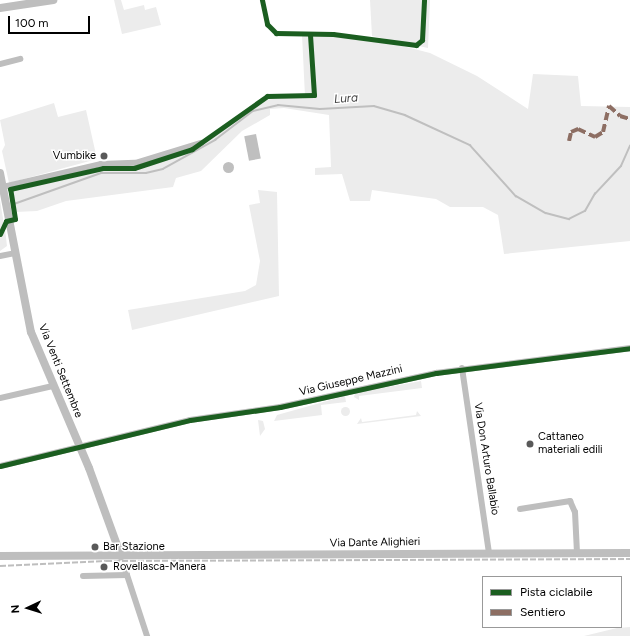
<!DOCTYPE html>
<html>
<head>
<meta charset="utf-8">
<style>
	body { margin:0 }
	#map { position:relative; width:630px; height:636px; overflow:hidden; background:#fff; font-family:Figtree,sans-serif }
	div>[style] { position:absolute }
	.green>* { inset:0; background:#ececec }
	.round { border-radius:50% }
	.water>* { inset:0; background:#bfbfbf; transform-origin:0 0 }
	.stream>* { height:1.5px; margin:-0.75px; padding:0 0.75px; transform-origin:0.75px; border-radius:0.75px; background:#bfbfbf }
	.minor>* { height:6px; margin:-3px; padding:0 3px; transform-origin:3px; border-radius:3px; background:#bebebe }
	.tertiary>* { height:8px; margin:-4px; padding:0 4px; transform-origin:4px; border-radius:4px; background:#bebebe }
	.rail>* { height:1.5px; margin-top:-0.75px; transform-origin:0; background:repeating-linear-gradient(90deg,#bebebe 0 6px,transparent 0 8px) }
	.quiet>* { height:4px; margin-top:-2px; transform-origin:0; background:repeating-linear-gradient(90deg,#8d6e63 0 8px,transparent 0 12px) }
	.cycleway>* { height:5px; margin:-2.5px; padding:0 2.5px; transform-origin:2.5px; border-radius:2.5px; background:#1b5e20 }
	.dots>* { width:11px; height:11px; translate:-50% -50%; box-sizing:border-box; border:2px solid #fff; border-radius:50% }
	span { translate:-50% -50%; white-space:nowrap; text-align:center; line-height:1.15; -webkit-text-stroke:3px #fff; paint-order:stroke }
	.poi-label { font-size:11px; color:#000 }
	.right { translate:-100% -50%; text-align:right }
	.left { translate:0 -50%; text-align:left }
	.street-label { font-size:11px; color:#000 }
	.water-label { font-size:12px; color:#444; font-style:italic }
	.legend { position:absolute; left:482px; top:576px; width:140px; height:52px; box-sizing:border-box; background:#fff; border:1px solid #999; margin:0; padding:5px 7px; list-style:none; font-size:12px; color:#000 }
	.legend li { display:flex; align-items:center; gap:8px; height:20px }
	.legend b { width:20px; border:1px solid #999 }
	.north { position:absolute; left:8px; top:588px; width:40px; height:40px; -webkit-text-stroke:3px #fff; paint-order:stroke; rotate:266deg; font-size:11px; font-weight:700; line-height:16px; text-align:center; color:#000 }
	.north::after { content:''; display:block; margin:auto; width:14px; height:18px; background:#000; clip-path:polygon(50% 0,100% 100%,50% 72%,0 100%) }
	.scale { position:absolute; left:8px; top:16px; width:82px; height:18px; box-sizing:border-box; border:2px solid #000; border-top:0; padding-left:5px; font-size:12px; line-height:14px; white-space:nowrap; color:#000; -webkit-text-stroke:3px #fff; paint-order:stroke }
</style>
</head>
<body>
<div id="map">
	<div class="green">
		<i style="clip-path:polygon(114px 0,121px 0,124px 10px,144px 5px,145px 10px,156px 7px,161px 25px,122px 34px)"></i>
		<i style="clip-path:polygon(370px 0,430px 0,428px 48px,372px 36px)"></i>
		<i style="clip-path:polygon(332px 34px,371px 38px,430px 53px,477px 76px,528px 109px,533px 74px,578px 76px,581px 106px,630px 107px,630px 241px,504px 254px,498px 215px,483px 207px,450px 207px,436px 199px,372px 190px,370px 201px,350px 201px,342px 174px,315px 175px,315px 168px,331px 167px,329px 115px,284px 108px,270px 109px,270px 115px,242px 131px,201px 171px,176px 178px,173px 187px,66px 201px,37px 211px,15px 212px,13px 190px,103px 169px,135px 168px,171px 158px,211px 139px,263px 100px,305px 96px,302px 35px)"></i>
		<i style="clip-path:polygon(54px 103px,58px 117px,86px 110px,97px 159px,9px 183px,2px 151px,5px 145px,0 120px)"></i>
		<i style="clip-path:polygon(258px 190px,277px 192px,279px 296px,132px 330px,128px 310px,245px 291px,256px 285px,260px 261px,249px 205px,260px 203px)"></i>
		<i style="clip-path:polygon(0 200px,4px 225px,0 232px)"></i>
		<i style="clip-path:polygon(5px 229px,7px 246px,0 251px,0 235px)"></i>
		<i style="clip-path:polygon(421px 381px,422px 388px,359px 396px,359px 400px,354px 397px,355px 393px)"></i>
		<i style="clip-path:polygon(345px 396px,346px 402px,321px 405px,322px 415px,274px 421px,277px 415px)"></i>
		<i class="round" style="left:340.5px;top:406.5px;width:9px;height:9px"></i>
		<i style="clip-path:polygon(417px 411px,421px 416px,357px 424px,361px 418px,362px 422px,416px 415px)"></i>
		<i style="clip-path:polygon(258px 420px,263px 421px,265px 429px,260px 436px)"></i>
		<i style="clip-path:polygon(630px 627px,630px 636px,584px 636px,617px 628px)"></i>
	</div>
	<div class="water">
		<i style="left:256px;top:134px;width:25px;height:12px;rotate:79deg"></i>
		<i class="round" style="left:222.5px;top:161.5px;width:11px;height:11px"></i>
	</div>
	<div class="stream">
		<i style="left:14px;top:204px;width:92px;rotate:-19.6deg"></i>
		<i style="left:101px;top:173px;width:45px"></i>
		<i style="left:146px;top:173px;width:17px;rotate:-13deg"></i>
		<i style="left:163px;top:169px;width:60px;rotate:-29.1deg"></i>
		<i style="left:215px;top:140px;width:48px;rotate:-37.3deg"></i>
		<i style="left:253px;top:111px;width:26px;rotate:-13deg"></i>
		<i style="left:278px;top:105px;width:42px;rotate:5.4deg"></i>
		<i style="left:320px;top:109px;width:54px;rotate:-3.2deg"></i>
		<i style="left:374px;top:106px;width:32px;rotate:16deg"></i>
		<i style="left:405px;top:115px;width:72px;rotate:24.8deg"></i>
		<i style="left:470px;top:145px;width:69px;rotate:48deg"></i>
		<i style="left:516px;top:196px;width:34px;rotate:30deg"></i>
		<i style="left:546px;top:213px;width:24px;rotate:15deg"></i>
		<i style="left:569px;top:219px;width:18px;rotate:-27deg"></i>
		<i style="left:585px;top:211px;width:20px;rotate:-60deg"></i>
		<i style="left:595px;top:194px;width:38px;rotate:-47deg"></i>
		<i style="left:621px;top:166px;width:22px;rotate:-66deg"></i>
	</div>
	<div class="minor">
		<i style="left:0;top:64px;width:21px;rotate:-14deg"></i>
		<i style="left:3px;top:187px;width:101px;rotate:-13.2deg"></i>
		<i style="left:101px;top:164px;width:34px;rotate:-2deg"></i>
		<i style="left:135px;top:163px;width:69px;rotate:-16.9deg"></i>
		<i style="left:0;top:256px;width:15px;rotate:-11deg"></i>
		<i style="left:462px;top:368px;width:187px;rotate:81.7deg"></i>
		<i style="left:0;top:398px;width:54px;rotate:-12.8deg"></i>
		<i style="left:0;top:466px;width:195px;rotate:-13.6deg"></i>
		<i style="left:190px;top:420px;width:91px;rotate:-8.2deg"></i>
		<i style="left:280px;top:407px;width:160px;rotate:-12.3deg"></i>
		<i style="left:436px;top:373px;width:196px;rotate:-7.3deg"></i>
		<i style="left:520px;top:509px;width:51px;rotate:-9.1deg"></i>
		<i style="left:570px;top:501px;width:12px;rotate:66deg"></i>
		<i style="left:575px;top:512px;width:41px;rotate:87.2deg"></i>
		<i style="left:125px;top:569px;width:71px;rotate:71.8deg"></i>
		<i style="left:83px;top:576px;width:44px;rotate:-1.3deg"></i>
	</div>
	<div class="tertiary">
		<i style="left:0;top:8px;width:54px;rotate:-8.6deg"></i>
		<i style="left:0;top:173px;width:162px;rotate:79deg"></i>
		<i style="left:31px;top:332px;width:148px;rotate:66.9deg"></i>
		<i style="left:89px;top:468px;width:94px;rotate:70deg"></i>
		<i style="left:0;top:556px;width:630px;rotate:-0.27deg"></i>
	</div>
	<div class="rail">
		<i style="left:0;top:566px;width:106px;rotate:-2.7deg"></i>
		<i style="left:106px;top:561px;width:524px;rotate:-0.22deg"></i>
	</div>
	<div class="quiet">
		<i style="left:609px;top:106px;width:15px;rotate:42deg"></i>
		<i style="left:620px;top:116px;width:10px;rotate:17deg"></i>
		<i style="left:569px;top:141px;width:9px;rotate:-77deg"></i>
		<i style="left:571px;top:132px;width:8px;rotate:-23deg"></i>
		<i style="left:578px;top:129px;width:19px;rotate:25deg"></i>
		<i style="left:595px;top:137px;width:9px;rotate:-32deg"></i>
		<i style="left:603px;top:132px;width:27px;rotate:-77deg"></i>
	</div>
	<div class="cycleway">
		<i style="left:262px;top:0;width:25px;rotate:78deg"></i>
		<i style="left:267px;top:24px;width:13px;rotate:45deg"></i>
		<i style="left:276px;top:33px;width:57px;rotate:1deg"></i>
		<i style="left:333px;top:34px;width:84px;rotate:7.5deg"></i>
		<i style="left:416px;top:45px;width:8px;rotate:-40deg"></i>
		<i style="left:422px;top:40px;width:40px;rotate:-87.1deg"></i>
		<i style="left:0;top:234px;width:14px;rotate:-65deg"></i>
		<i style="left:6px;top:221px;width:9px;rotate:-13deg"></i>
		<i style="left:15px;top:219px;width:30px;rotate:-99deg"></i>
		<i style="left:10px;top:189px;width:95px;rotate:-12.7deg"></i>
		<i style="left:103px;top:168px;width:31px"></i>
		<i style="left:134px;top:168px;width:61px;rotate:-18.1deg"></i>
		<i style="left:192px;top:149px;width:92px;rotate:-35.2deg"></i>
		<i style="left:267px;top:96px;width:47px;rotate:-1.2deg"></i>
		<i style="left:314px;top:95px;width:60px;rotate:-93.8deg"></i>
		<i style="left:0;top:466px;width:195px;rotate:-13.6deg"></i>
		<i style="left:190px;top:420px;width:91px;rotate:-8.2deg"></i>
		<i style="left:280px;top:407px;width:160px;rotate:-12.3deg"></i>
		<i style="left:436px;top:373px;width:196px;rotate:-7.3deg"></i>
	</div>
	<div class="dots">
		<i style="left:104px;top:156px;background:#595959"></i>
		<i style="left:530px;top:444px;background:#595959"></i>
		<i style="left:95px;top:547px;background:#595959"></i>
		<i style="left:104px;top:567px;background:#595959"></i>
	</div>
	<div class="poi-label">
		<span class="right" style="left:96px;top:156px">Vumbike</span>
		<span class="left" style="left:538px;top:444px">Cattaneo<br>materiali edili</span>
		<span class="left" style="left:103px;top:547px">Bar Stazione</span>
		<span class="left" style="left:113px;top:567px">Rovellasca-Manera</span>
	</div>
	<div class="street-label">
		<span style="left:60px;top:371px;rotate:68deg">Via Venti Settembre</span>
		<span style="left:351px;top:381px;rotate:-13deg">Via Giuseppe Mazzini</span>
		<span style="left:486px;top:459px;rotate:81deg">Via Don Arturo Ballabio</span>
		<span style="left:375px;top:543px;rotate:-1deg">Via Dante Alighieri</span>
	</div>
	<div class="water-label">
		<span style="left:346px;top:99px;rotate:-4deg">Lura</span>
	</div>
	<ul class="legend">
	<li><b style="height:5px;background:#1b5e20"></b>Pista ciclabile</li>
	<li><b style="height:5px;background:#8d6e63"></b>Sentiero</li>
	</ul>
	<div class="north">N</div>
	<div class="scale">100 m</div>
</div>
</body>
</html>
